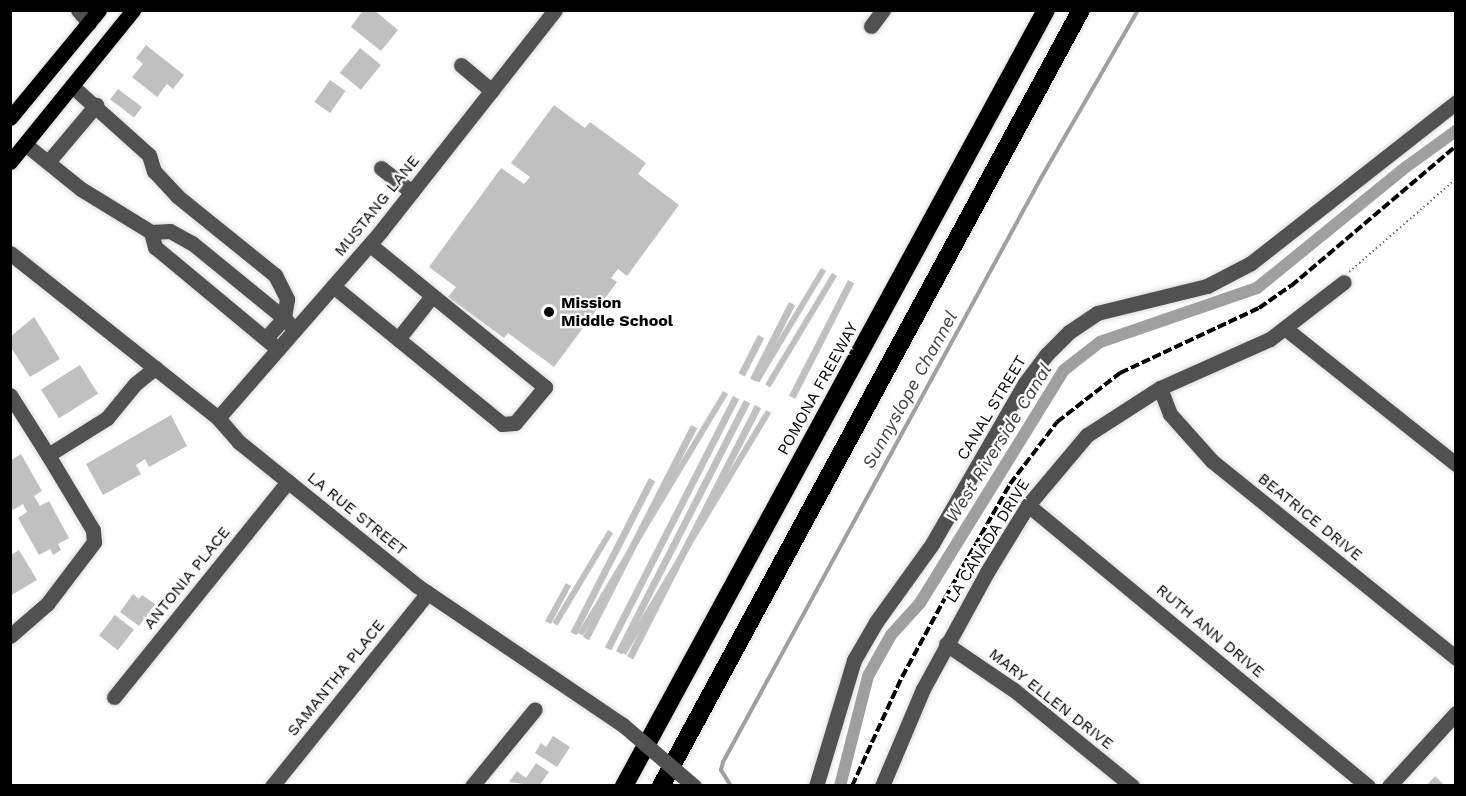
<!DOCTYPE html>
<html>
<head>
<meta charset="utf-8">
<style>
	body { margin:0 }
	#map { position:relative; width:1466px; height:796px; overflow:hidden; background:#fff; font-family:"Work Sans",sans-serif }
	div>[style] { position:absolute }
	.stream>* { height:4px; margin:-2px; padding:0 2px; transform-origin:2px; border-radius:2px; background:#9f9f9f }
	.canal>* { height:12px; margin:-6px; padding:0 6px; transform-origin:6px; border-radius:6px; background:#9f9f9f }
	.building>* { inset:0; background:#c0c0c0; transform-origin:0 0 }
	.path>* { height:2px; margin-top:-1px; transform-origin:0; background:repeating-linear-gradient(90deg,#737373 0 1.5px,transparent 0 4.5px) }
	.roads { filter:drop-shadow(0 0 2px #dbdbdb) drop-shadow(0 0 2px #dbdbdb) }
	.minor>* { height:15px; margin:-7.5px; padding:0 7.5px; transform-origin:7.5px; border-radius:7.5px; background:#515151 }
	.major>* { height:15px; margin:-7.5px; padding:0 7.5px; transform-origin:7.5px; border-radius:7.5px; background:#000 }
	.highway>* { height:18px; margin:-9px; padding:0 9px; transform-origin:9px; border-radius:9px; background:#000 }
	.rail>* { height:4px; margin-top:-2px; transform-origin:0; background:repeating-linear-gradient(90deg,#000 0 9px,transparent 0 12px) }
	.minor-bridge>* { height:15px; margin:-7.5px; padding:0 7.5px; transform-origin:7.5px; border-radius:7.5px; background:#515151 }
	.dots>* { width:16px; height:16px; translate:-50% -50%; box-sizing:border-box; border:3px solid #fff; border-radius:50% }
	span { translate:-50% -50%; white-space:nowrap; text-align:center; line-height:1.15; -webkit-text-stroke:4.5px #fff; paint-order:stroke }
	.street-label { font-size:16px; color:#000 }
	.poi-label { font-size:16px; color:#000; font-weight:700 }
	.left { translate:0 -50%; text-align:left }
	.water-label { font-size:18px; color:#404040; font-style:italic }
	.frame { position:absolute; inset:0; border:12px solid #000; pointer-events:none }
</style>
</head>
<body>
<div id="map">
	<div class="stream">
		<i style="left:731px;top:786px;width:19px;rotate:-122deg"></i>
		<i style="left:721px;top:770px;width:8px;rotate:-76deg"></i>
		<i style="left:723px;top:762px;width:665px;rotate:-61.43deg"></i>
		<i style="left:1041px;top:178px;width:194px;rotate:-60deg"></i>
	</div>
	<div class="canal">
		<i style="left:840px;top:786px;width:114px;rotate:-75.7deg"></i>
		<i style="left:868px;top:676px;width:47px;rotate:-60.7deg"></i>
		<i style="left:891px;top:635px;width:43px;rotate:-47.8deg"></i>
		<i style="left:920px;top:603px;width:274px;rotate:-58.3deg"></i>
		<i style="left:1064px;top:370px;width:46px;rotate:-37.9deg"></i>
		<i style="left:1100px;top:342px;width:166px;rotate:-19deg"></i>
		<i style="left:1257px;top:288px;width:192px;rotate:-39.1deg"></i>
		<i style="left:1406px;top:167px;width:62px;rotate:-35.8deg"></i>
	</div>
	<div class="building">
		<i style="clip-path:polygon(363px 10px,374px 10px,398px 30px,381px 51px,351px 27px)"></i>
		<i style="clip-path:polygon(146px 45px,184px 75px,173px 89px,167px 84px,157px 97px,132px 77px,143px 64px,136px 58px)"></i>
		<i style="left:360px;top:48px;width:27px;height:32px;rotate:39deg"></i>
		<i style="left:330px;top:80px;width:19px;height:27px;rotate:35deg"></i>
		<i style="left:118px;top:89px;width:30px;height:13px;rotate:37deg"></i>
		<i style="clip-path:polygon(554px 105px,585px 128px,590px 122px,646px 163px,638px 174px,679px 205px,627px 276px,618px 269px,611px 278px,617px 282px,554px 367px,508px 333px,504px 338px,448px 297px,456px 287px,429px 267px,501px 168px,524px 184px,530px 177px,511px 163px)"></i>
		<i style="left:821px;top:268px;width:6px;height:130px;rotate:31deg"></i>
		<i style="left:832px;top:273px;width:6px;height:130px;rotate:31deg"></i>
		<i style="left:848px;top:280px;width:7px;height:130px;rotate:27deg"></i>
		<i style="left:789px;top:302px;width:7px;height:86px;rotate:27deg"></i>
		<i style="clip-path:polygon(34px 317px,60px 359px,30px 377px,10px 346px,10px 337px)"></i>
		<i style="left:758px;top:335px;width:7px;height:43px;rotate:27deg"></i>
		<i style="left:80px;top:365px;width:34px;height:46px;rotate:58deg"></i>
		<i style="left:723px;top:391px;width:6px;height:282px;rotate:31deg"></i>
		<i style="left:733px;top:396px;width:7px;height:282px;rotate:27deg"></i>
		<i style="left:744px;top:400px;width:7px;height:282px;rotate:27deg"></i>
		<i style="left:755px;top:405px;width:7px;height:282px;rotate:27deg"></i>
		<i style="left:766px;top:410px;width:6px;height:282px;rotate:31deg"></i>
		<i style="clip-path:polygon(171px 415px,187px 446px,149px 467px,145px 459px,136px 465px,141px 474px,103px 495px,86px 464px)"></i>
		<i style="left:691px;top:425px;width:7px;height:238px;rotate:27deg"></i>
		<i style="clip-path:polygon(21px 454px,42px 491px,34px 496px,40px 506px,49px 501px,69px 538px,58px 544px,61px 550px,53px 555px,50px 549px,39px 555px,18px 518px,27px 512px,23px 504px,13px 510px,10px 506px,10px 461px)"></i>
		<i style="left:649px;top:478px;width:7px;height:173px;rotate:27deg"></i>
		<i style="left:608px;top:530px;width:6px;height:108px;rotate:31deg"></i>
		<i style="clip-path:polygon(19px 550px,37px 580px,10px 596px,10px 556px)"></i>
		<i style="clip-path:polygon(566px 583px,571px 586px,551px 624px,545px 621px)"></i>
		<i style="clip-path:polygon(133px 594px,139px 599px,142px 595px,155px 604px,139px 626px,120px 612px)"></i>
		<i style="left:115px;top:615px;width:24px;height:26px;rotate:38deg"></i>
		<i style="clip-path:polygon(553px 736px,570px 747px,557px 767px,535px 753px,541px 743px,546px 747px)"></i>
		<i style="clip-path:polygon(536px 763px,549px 772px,539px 786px,509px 782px,517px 771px,526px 778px)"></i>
		<i style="clip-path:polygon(1435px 776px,1445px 786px,1426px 786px)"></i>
	</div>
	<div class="path">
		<i style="left:1349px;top:272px;width:142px;rotate:-41deg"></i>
	</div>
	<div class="roads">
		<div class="minor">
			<i style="left:78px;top:10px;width:17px;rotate:50deg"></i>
			<i style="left:871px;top:26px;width:20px;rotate:-53deg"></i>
			<i style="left:461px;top:65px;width:40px;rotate:40deg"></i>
			<i style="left:72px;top:86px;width:103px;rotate:41.9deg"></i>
			<i style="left:149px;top:155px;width:17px;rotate:73deg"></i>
			<i style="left:154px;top:171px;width:34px;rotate:47deg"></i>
			<i style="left:177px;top:196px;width:126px;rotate:38.9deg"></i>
			<i style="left:275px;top:275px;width:27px;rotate:63deg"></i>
			<i style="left:287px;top:299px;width:19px;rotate:99deg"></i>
			<i style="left:284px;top:318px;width:16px;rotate:47deg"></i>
			<i style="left:25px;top:144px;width:72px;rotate:38.8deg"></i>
			<i style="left:81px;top:189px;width:82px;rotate:31.6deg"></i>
			<i style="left:151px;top:232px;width:16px;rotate:75deg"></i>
			<i style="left:155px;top:247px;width:160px;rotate:39.7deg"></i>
			<i style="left:48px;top:162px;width:75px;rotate:-49.9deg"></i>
			<i style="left:381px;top:168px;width:39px;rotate:38deg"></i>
			<i style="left:151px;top:232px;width:19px;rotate:-3deg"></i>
			<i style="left:170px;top:231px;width:25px;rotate:29deg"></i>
			<i style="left:192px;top:243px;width:119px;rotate:39.2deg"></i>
			<i style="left:284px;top:318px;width:27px;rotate:132deg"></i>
			<i style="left:10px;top:253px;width:265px;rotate:38.4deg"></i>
			<i style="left:218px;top:418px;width:32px;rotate:49deg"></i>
			<i style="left:239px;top:442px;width:228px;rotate:38.9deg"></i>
			<i style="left:416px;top:585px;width:250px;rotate:34.1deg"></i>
			<i style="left:333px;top:286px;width:218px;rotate:39.2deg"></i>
			<i style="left:502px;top:424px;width:13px;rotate:-4deg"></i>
			<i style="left:515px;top:423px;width:47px;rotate:-50.2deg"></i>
			<i style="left:545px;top:387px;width:225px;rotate:-140.9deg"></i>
			<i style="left:1286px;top:329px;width:217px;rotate:38.5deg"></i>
			<i style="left:398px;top:339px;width:55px;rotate:-51.7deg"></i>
			<i style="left:1160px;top:388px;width:28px;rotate:69deg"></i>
			<i style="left:1170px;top:414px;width:63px;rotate:48.2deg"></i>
			<i style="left:1212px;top:461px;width:314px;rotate:38.9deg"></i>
			<i style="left:10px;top:395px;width:71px;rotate:57.7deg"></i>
			<i style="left:218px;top:418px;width:248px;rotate:-48.9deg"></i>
			<i style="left:381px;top:231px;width:281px;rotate:-51.8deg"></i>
			<i style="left:1028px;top:505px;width:441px;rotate:39.6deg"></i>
			<i style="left:10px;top:636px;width:49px;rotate:-40.9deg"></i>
			<i style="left:47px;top:604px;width:78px;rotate:-52.8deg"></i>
			<i style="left:94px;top:542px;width:12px;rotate:-95deg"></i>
			<i style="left:93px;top:530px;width:87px;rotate:-121deg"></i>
			<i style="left:48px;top:455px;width:70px;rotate:-32.1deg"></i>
			<i style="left:107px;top:418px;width:44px;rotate:-50.5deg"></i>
			<i style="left:135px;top:384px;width:26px;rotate:-39deg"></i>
			<i style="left:946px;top:644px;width:82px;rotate:34.1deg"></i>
			<i style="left:1014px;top:690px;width:152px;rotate:39.1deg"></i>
			<i style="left:114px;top:697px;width:277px;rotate:-51.1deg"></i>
			<i style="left:272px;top:786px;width:248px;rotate:-51.1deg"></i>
			<i style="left:472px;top:786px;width:99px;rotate:-50.7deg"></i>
			<i style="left:816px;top:786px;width:132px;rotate:-73.2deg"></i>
			<i style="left:854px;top:660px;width:44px;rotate:-59.9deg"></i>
			<i style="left:876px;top:622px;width:96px;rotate:-54.3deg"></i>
			<i style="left:932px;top:544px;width:186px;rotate:-60deg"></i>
			<i style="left:1025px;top:383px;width:35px;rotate:-53deg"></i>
			<i style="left:1046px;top:355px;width:33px;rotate:-45deg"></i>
			<i style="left:1069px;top:332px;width:34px;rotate:-34deg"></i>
			<i style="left:1097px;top:313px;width:113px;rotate:-13.8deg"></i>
			<i style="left:1207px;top:286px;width:50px;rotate:-27.6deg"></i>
			<i style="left:1251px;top:263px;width:261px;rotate:-38.1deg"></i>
			<i style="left:882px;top:786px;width:105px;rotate:-67.1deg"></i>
			<i style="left:923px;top:689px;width:133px;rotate:-61.3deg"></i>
			<i style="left:987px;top:572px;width:79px;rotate:-58.5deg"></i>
			<i style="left:1028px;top:505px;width:92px;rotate:-49.9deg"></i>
			<i style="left:1087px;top:435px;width:87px;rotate:-32.8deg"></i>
			<i style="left:1160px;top:388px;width:120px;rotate:-24deg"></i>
			<i style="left:1270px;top:339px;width:93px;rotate:-37.6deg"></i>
			<i style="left:1389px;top:786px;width:99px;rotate:-47.5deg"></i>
		</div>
		<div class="major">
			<i style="left:10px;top:118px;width:140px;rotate:-50.5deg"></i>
			<i style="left:10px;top:162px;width:196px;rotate:-51deg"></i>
		</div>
		<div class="highway">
			<i style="left:624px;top:786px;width:883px;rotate:-61.46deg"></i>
			<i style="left:661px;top:786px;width:882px;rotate:-61.58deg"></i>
		</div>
	</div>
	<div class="rail">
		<i style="left:852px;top:786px;width:120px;rotate:-65.4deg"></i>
		<i style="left:902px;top:677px;width:90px;rotate:-61.4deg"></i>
		<i style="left:945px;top:598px;width:131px;rotate:-60.3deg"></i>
		<i style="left:1010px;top:484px;width:78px;rotate:-52.8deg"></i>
		<i style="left:1057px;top:422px;width:80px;rotate:-37.9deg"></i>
		<i style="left:1120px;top:373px;width:153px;rotate:-25.1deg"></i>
		<i style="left:1259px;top:308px;width:39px;rotate:-35deg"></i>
		<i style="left:1291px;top:286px;width:216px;rotate:-40.3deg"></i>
	</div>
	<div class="minor-bridge">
		<i style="left:623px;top:725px;width:94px;rotate:40.7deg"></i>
	</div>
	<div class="dots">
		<i style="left:549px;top:312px;background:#000"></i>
	</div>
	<div class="street-label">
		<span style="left:377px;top:206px;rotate:-51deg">MUSTANG LANE</span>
		<span style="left:818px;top:389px;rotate:-61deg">POMONA FREEWAY</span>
		<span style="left:992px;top:408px;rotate:-59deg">CANAL STREET</span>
		<span style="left:357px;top:514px;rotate:39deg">LA RUE STREET</span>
		<span style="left:1310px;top:517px;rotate:39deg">BEATRICE DRIVE</span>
		<span style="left:988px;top:541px;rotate:-58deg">LA CANADA DRIVE</span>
		<span style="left:187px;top:578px;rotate:-51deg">ANTONIA PLACE</span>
		<span style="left:1210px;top:631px;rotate:40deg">RUTH ANN DRIVE</span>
		<span style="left:336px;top:678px;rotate:-51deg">SAMANTHA PLACE</span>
		<span style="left:1051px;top:699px;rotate:38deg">MARY ELLEN DRIVE</span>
	</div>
	<div class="poi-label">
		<span class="left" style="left:561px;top:312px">Mission<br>Middle School</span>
	</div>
	<div class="water-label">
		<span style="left:910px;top:390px;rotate:-61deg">Sunnyslope Channel</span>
		<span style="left:999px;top:443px;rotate:-58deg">West Riverside Canal</span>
	</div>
	<div class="frame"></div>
</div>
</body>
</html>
